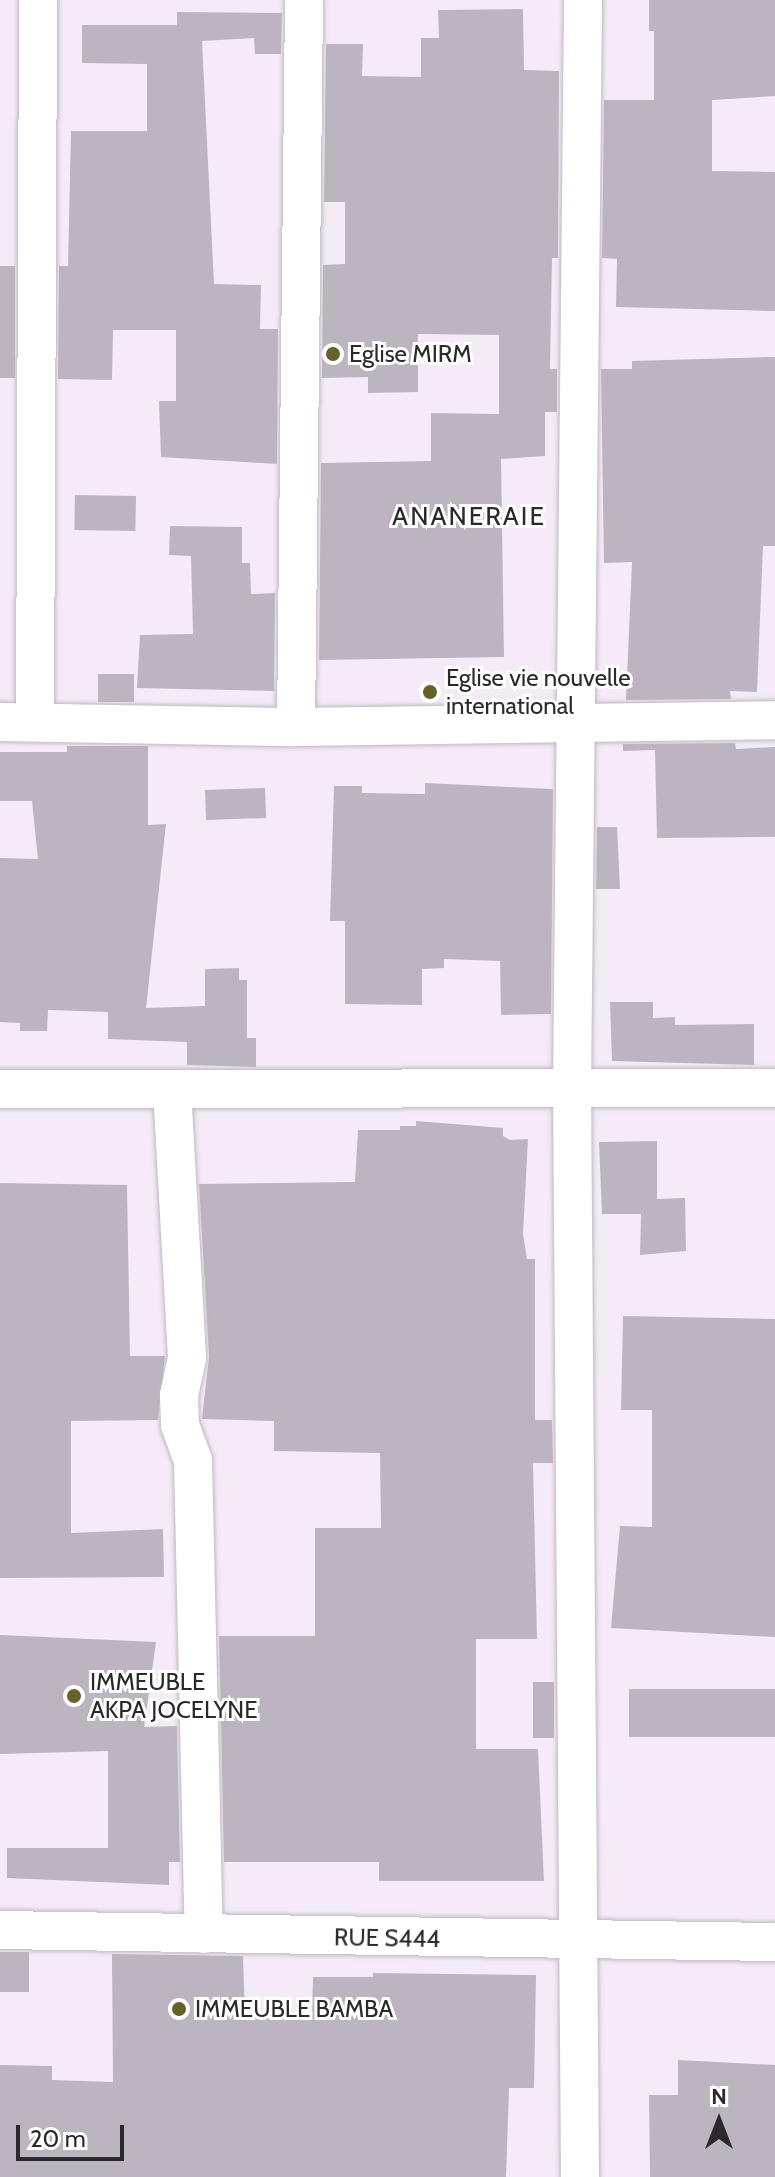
<!DOCTYPE html>
<html>
<head>
<meta charset="utf-8">
<style>
	body { margin:0 }
	#map { position:relative; width:775px; height:2177px; overflow:hidden; background:#f4ebf6; font-family:Cabin,sans-serif }
	div>[style] { position:absolute }
	.building>* { inset:0; background:#bcb4be; transform-origin:0 0 }
	.roads { filter:drop-shadow(0 0 2px #c0b8c2) drop-shadow(0 0 2px #c0b8c2) }
	.street>* { height:38px; margin:-19px; padding:0 19px; transform-origin:19px; border-radius:19px; background:#fff }
	.dots>* { width:22px; height:22px; translate:-50% -50%; box-sizing:border-box; border:4px solid #fff; border-radius:50% }
	span { translate:-50% -50%; white-space:nowrap; text-align:center; line-height:1.15; -webkit-text-stroke:6px #fff; paint-order:stroke }
	.poi-label { font-size:24px; color:#2c292c }
	.left { translate:0 -50%; text-align:left }
	.street-label { font-size:24px; color:#2c292c }
	.neighbourhood-label { font-size:26px; color:#2c292c; letter-spacing:2px }
	.north { position:absolute; left:679px; top:2081px; width:80px; height:80px; -webkit-text-stroke:6px #fff; paint-order:stroke; rotate:0deg; font-size:22px; font-weight:700; line-height:32px; text-align:center; color:#2c292c }
	.north::after { content:''; display:block; margin:auto; width:28px; height:36px; background:#2c292c; clip-path:polygon(50% 0,100% 100%,50% 72%,0 100%) }
	.scale { position:absolute; left:16px; top:2125px; width:108px; height:36px; box-sizing:border-box; border:4px solid #2c292c; border-top:0; padding-left:10px; font-size:24px; line-height:28px; white-space:nowrap; color:#2c292c; -webkit-text-stroke:6px #fff; paint-order:stroke }
</style>
</head>
<body>
<div id="map">
	<div class="building">
		<i style="clip-path:polygon(649px 0,775px 0,775px 96px,712px 100px,712px 171px,775px 172px,775px 311px,616px 307px,617px 259px,602px 258px,604px 100px,654px 100px,654px 31px,649px 31px)"></i>
		<i style="clip-path:polygon(523px 9px,524px 70px,559px 71px,558px 258px,552px 258px,550px 369px,557px 369px,557px 412px,545px 412px,545px 456px,501px 459px,504px 657px,319px 660px,321px 463px,431px 461px,431px 413px,499px 414px,499px 335px,418px 334px,418px 392px,368px 393px,368px 377px,322px 378px,323px 265px,345px 264px,345px 202px,324px 202px,326px 44px,363px 44px,362px 76px,421px 77px,421px 38px,439px 38px,438px 10px)"></i>
		<i style="clip-path:polygon(177px 12px,282px 13px,281px 54px,255px 54px,254px 38px,202px 41px,214px 284px,261px 285px,260px 329px,278px 329px,277px 464px,161px 457px,159px 401px,176px 401px,176px 330px,113px 330px,112px 380px,58px 379px,59px 266px,68px 266px,71px 131px,147px 131px,147px 64px,82px 63px,82px 25px,177px 25px)"></i>
		<i style="left:0;top:266px;width:15px;height:112px"></i>
		<i style="clip-path:polygon(775px 357px,775px 546px,763px 546px,757px 692px,730px 691px,731px 699px,626px 700px,632px 562px,604px 563px,601px 369px,632px 369px,632px 361px)"></i>
		<i style="left:75px;top:495px;width:61px;height:35px;rotate:1deg"></i>
		<i style="clip-path:polygon(170px 526px,242px 527px,242px 563px,250px 563px,251px 594px,275px 593px,274px 691px,137px 688px,140px 635px,193px 634px,191px 556px,169px 555px)"></i>
		<i style="left:98px;top:674px;width:36px;height:28px"></i>
		<i style="clip-path:polygon(735px 743px,736px 749px,775px 747px,775px 837px,657px 838px,655px 750px,623px 751px,623px 744px)"></i>
		<i style="clip-path:polygon(67px 746px,148px 746px,148px 825px,166px 824px,146px 1008px,205px 1006px,205px 969px,239px 968px,239px 980px,247px 980px,247px 1038px,256px 1038px,256px 1067px,187px 1065px,187px 1042px,108px 1039px,108px 1012px,48px 1010px,47px 1031px,20px 1031px,20px 1023px,0 1022px,0 858px,38px 859px,32px 801px,0 801px,0 752px,67px 752px)"></i>
		<i style="clip-path:polygon(425px 783px,553px 789px,551px 1014px,501px 1015px,500px 961px,444px 959px,444px 968px,422px 969px,422px 1005px,345px 1004px,345px 921px,330px 921px,334px 786px,362px 786px,362px 793px,425px 794px)"></i>
		<i style="left:265px;top:788px;width:30px;height:60px;rotate:88deg"></i>
		<i style="clip-path:polygon(597px 827px,617px 827px,620px 889px,596px 889px)"></i>
		<i style="clip-path:polygon(610px 1002px,653px 1002px,653px 1018px,675px 1017px,675px 1025px,754px 1024px,754px 1065px,612px 1061px)"></i>
		<i style="clip-path:polygon(416px 1121px,503px 1128px,503px 1136px,510px 1140px,528px 1139px,523px 1234px,527px 1259px,535px 1259px,535px 1420px,552px 1420px,553px 1463px,533px 1463px,537px 1639px,476px 1639px,476px 1749px,538px 1749px,544px 1881px,379px 1881px,379px 1862px,224px 1862px,219px 1636px,315px 1636px,315px 1528px,381px 1528px,380px 1453px,274px 1451px,274px 1421px,202px 1419px,209px 1357px,199px 1184px,355px 1182px,358px 1130px,400px 1130px,400px 1126px,416px 1126px)"></i>
		<i style="clip-path:polygon(657px 1141px,657px 1199px,685px 1198px,686px 1251px,640px 1255px,641px 1214px,602px 1214px,599px 1142px)"></i>
		<i style="clip-path:polygon(0 1183px,127px 1185px,130px 1356px,165px 1356px,158px 1420px,71px 1421px,71px 1533px,163px 1529px,164px 1577px,0 1578px)"></i>
		<i style="clip-path:polygon(623px 1316px,775px 1319px,775px 1637px,611px 1628px,620px 1526px,652px 1527px,652px 1410px,621px 1410px)"></i>
		<i style="clip-path:polygon(0 1635px,156px 1642px,144px 1727px,177px 1726px,180px 1862px,169px 1862px,169px 1885px,7px 1878px,7px 1848px,108px 1848px,108px 1751px,0 1754px)"></i>
		<i style="left:533px;top:1682px;width:21px;height:56px"></i>
		<i style="left:629px;top:1689px;width:146px;height:48px"></i>
		<i style="left:0;top:1952px;width:29px;height:40px"></i>
		<i style="clip-path:polygon(112px 1954px,243px 1956px,245px 2017px,312px 2019px,313px 1977px,373px 1977px,373px 1973px,536px 1975px,534px 2088px,509px 2088px,506px 2177px,0 2177px,0 2065px,52px 2066px,52px 2080px,113px 2082px)"></i>
		<i style="clip-path:polygon(678px 2060px,775px 2065px,775px 2177px,650px 2177px,649px 2095px,678px 2095px)"></i>
	</div>
	<div class="roads">
		<div class="street">
			<i style="left:0;top:722px;width:296px;rotate:1deg"></i>
			<i style="left:296px;top:727px;width:479px;rotate:-0.8deg"></i>
			<i style="left:35px;top:722px;width:722px;rotate:-89.76deg"></i>
			<i style="left:296px;top:727px;width:727px;rotate:-89.37deg"></i>
			<i style="left:0;top:1089px;width:775px;rotate:-0.07deg"></i>
			<i style="left:172px;top:1089px;width:269px;rotate:86.8deg"></i>
			<i style="left:187px;top:1358px;width:38px;rotate:102deg"></i>
			<i style="left:179px;top:1395px;width:30px;rotate:88deg"></i>
			<i style="left:180px;top:1425px;width:37px;rotate:70deg"></i>
			<i style="left:193px;top:1460px;width:474px;rotate:88.7deg"></i>
			<i style="left:0;top:1930px;width:775px;rotate:0.89deg"></i>
			<i style="left:580px;top:2177px;width:1088px;rotate:-90.42deg"></i>
			<i style="left:572px;top:1089px;width:1089px;rotate:-89.42deg"></i>
		</div>
	</div>
	<div class="dots">
		<i style="left:333px;top:354px;background:#68602c"></i>
		<i style="left:430px;top:692px;background:#68602c"></i>
		<i style="left:74px;top:1696px;background:#68602c"></i>
		<i style="left:179px;top:2009px;background:#68602c"></i>
	</div>
	<div class="poi-label">
		<span class="left" style="left:349px;top:354px">Eglise MIRM</span>
		<span class="left" style="left:446px;top:692px">Eglise vie nouvelle<br>international</span>
		<span class="left" style="left:90px;top:1696px">IMMEUBLE<br>AKPA JOCELYNE</span>
		<span class="left" style="left:195px;top:2009px">IMMEUBLE BAMBA</span>
	</div>
	<div class="street-label">
		<span style="left:387px;top:1938px;rotate:1deg">RUE S444</span>
	</div>
	<div class="neighbourhood-label">
		<span style="left:469px;top:517px">ANANERAIE</span>
	</div>
	<div class="north">N</div>
	<div class="scale">20 m</div>
</div>
</body>
</html>
